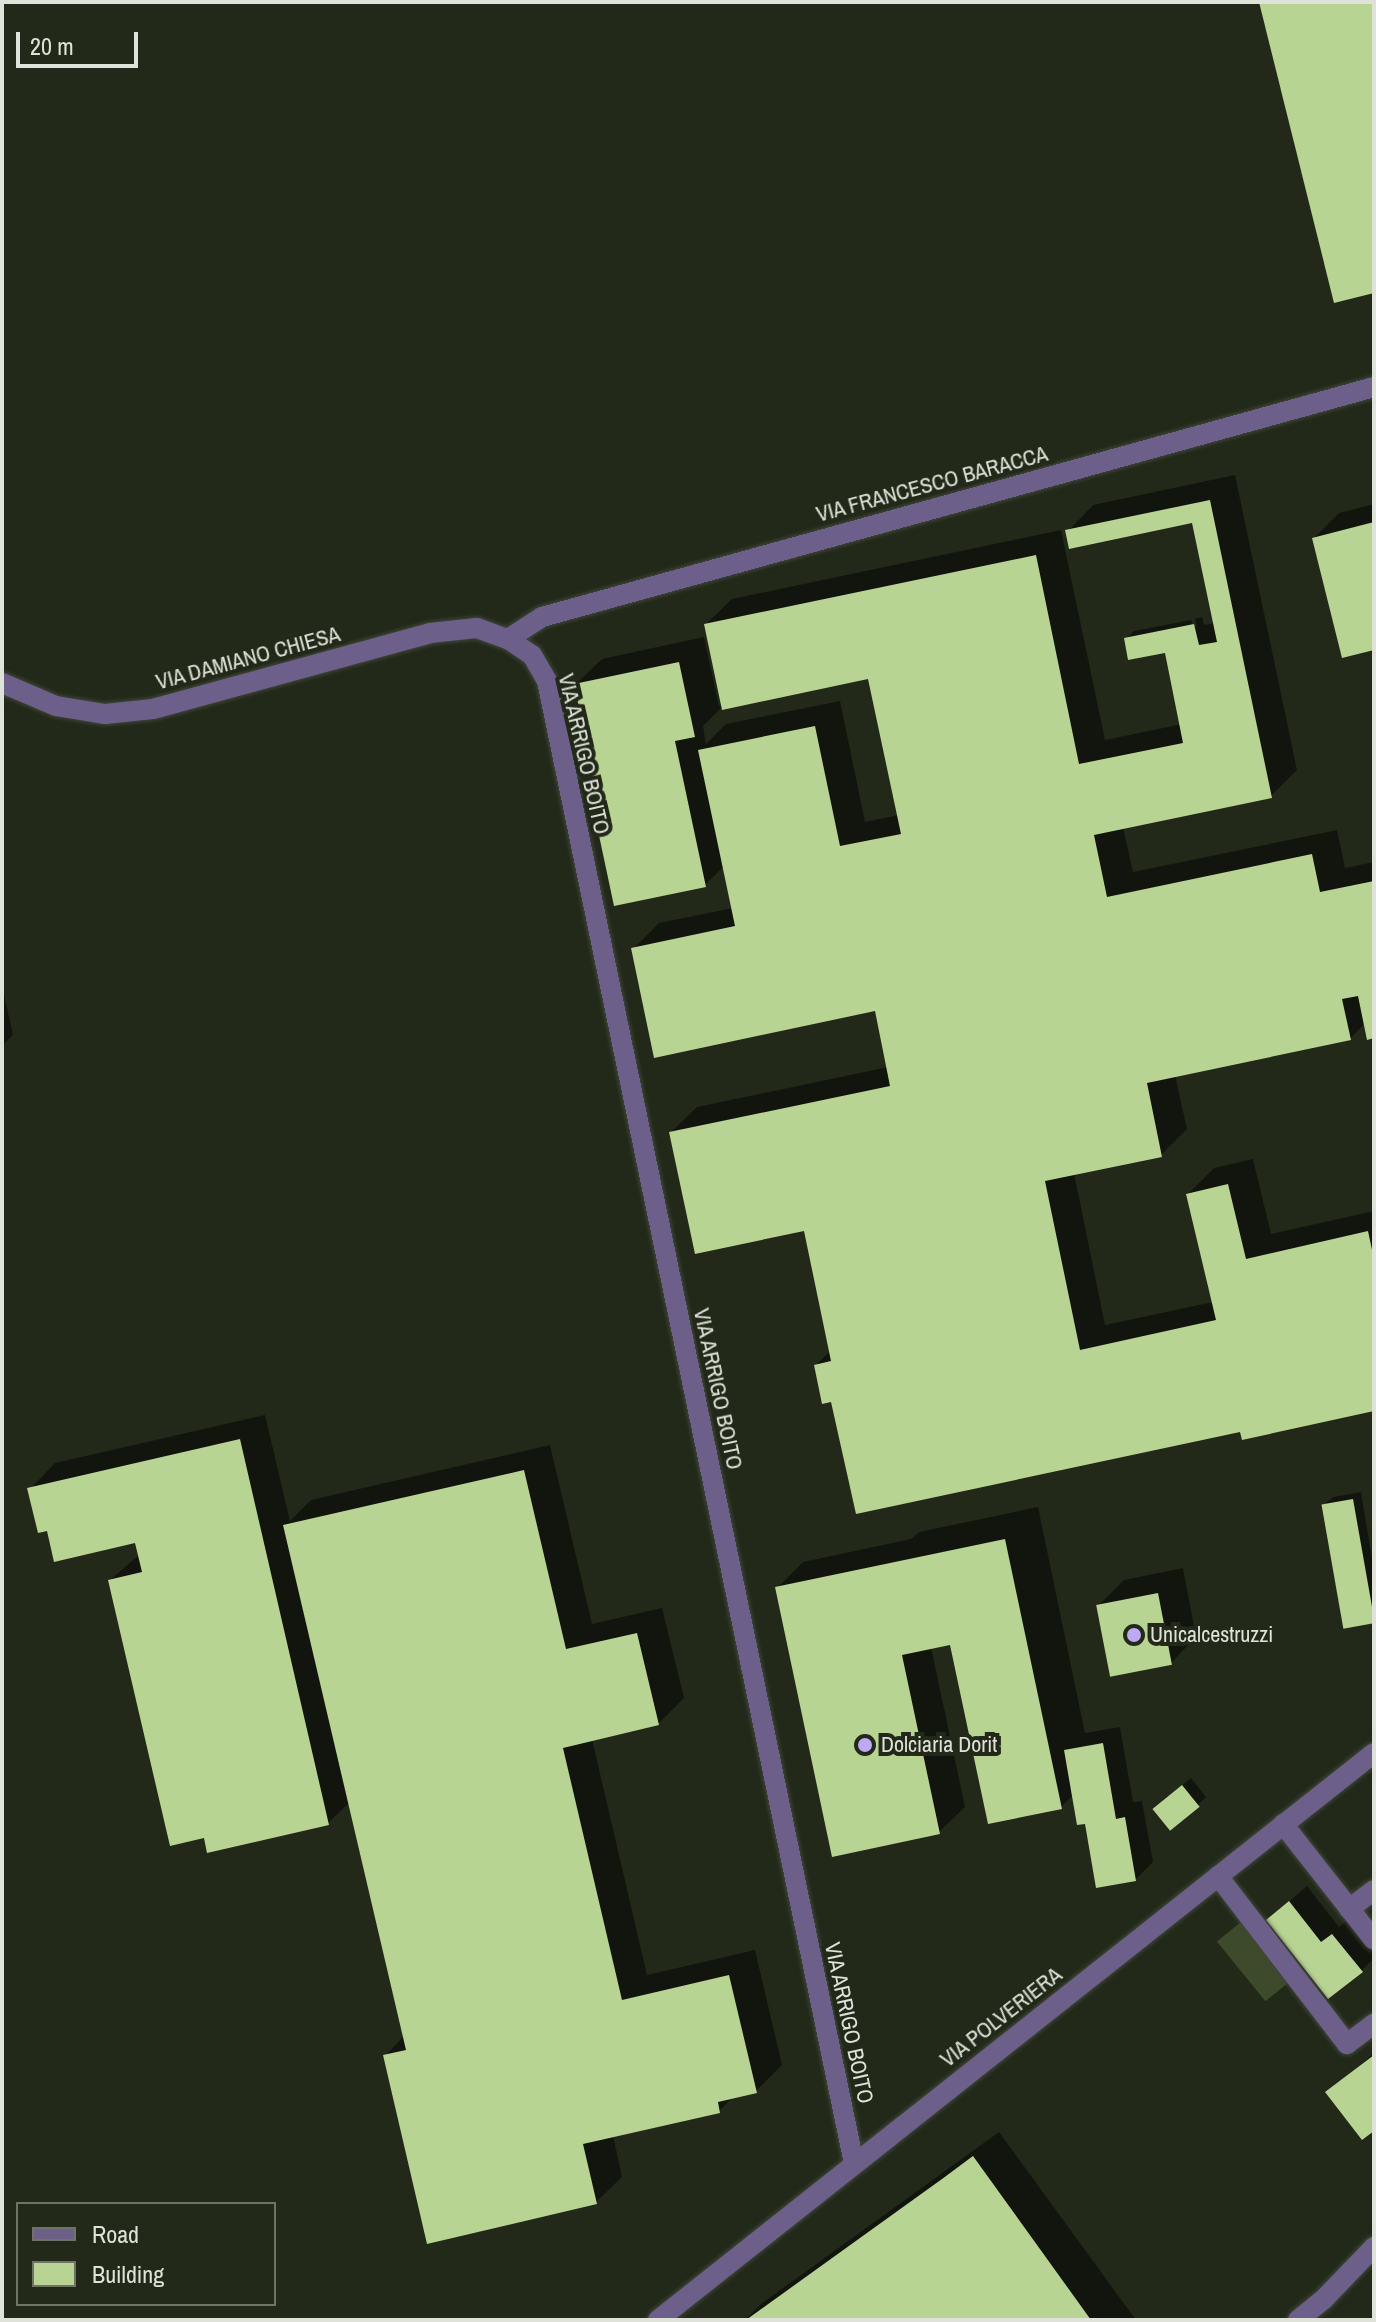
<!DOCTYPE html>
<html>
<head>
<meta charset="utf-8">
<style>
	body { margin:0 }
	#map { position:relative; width:1376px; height:2322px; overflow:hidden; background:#222919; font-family:"Archivo Narrow",sans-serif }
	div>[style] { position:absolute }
	.green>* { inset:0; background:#3e4b2a; transform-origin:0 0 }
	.shadow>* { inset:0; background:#0007 }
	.building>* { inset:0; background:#b8d493; transform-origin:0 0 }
	.roads { filter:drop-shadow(0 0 2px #404738) drop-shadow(0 0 2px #404738) }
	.minor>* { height:20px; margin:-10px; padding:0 10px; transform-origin:10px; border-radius:10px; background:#6c608b }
	.dots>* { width:22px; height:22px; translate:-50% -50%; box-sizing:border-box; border:4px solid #222919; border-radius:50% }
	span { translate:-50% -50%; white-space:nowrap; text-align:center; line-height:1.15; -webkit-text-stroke:8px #222919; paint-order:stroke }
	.street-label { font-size:22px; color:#dee2d8 }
	.poi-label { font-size:22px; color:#dee2d8 }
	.left { translate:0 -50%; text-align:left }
	.frame { position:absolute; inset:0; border:4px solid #dee2d8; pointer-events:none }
	.legend { position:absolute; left:16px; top:2202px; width:260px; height:104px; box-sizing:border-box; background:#222919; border:2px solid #6d7365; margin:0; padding:10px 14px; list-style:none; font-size:24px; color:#dee2d8 }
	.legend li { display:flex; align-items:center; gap:16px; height:40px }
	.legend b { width:40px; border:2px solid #6d7365 }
	.scale { position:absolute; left:16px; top:32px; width:122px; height:36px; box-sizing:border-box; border:4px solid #dee2d8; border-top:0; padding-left:10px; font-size:24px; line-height:28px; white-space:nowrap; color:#dee2d8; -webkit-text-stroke:6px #222919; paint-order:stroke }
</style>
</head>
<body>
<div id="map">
	<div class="green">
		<i style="left:1241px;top:1922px;width:77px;height:31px;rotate:51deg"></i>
	</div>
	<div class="shadow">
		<i style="clip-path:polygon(evenodd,1235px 475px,1297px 770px,1271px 796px,1123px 827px,1133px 872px,1337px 830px,1345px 868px,1374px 862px,1374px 1036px,1365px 1023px,1350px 1039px,1175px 1075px,1187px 1129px,1161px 1155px,1074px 1173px,1105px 1325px,1213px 1302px,1188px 1194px,1214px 1168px,1253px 1159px,1271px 1234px,1374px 1211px,1374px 1408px,1241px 1429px,833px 1399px,816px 1365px,831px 1350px,806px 1229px,671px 1132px,697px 1107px,888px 1067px,876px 1009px,633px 949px,659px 923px,733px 908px,724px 866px,705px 885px,586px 760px,591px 755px,576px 684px,602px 659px,704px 637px,719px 706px,723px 705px,706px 624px,732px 599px,1061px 530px,1105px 740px,1182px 724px,1167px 653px,1126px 639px,1134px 631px,1191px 620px,1193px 627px,1197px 627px,1195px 619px,1202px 617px,1204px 625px,1215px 623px,1194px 521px,1068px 531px,1093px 505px,1235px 475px,870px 677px,899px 815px,865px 822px,840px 701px,726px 724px,706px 744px,703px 726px,724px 705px,870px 677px)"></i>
		<i style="clip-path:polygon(1374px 504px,1374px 648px,1314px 538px,1339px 513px)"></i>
		<i style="clip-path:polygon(2px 985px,13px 1035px,2px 1046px)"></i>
		<i style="clip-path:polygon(265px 1415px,290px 1521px,311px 1500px,550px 1445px,592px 1624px,662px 1608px,684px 1698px,658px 1724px,592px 1739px,647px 1975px,755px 1950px,782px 2065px,756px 2091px,734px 2096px,719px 2111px,613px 2135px,622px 2177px,596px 2202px,385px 2056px,404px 2036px,350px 1802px,328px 1823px,110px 1580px,140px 1554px,137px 1541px,49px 1528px,30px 1489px,55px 1463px)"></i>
		<i style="clip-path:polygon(1361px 1492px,1374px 1570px,1373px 1621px,1324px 1505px,1333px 1497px)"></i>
		<i style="clip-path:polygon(1038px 1507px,1085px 1733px,1120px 1727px,1133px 1802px,1142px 1801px,1153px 1862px,1136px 1879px,1087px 1821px,1074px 1794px,1061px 1807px,951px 1643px,931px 1647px,965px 1807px,939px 1832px,777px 1588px,803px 1562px,911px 1539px,919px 1532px)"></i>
		<i style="clip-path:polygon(1183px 1568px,1196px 1637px,1171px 1663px,1098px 1606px,1124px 1580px)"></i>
		<i style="clip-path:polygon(1191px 1778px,1206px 1797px,1198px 1805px,1163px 1800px)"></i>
		<i style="clip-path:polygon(1307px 1886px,1339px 1927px,1350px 1918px,1374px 1948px,1374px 1958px,1361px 1971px,1268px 1920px)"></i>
		<i style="clip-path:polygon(1374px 2053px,1374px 2128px,1328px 2092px)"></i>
		<i style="clip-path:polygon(999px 2132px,1136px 2320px,745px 2320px,761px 2304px)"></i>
	</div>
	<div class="building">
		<i style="clip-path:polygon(1259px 2px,1374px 2px,1374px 293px,1334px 303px)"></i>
		<i style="clip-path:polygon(1210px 500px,1272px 798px,1094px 835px,1107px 897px,1312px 854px,1320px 892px,1374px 881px,1374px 1038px,1367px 1040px,1358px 996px,1342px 999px,1351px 1040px,1147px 1083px,1162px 1157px,1045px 1181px,1080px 1350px,1216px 1320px,1186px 1194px,1228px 1184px,1246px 1259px,1368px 1231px,1374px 1259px,1374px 1411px,1242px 1440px,1240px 1432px,856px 1514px,831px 1402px,822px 1404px,814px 1365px,831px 1361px,804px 1231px,695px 1254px,669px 1132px,890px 1086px,875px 1011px,654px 1058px,631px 948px,735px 926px,698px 750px,815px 726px,840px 846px,901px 834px,868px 679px,722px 710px,704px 624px,1036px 555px,1079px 764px,1183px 743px,1165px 653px,1128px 660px,1124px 638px,1194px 624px,1199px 645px,1217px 642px,1192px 523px,1069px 549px,1065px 530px)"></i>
		<i style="clip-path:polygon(1374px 522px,1374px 650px,1342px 658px,1312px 538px)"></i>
		<i style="clip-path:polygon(679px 662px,695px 737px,675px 741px,706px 887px,614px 906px,583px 760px,590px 758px,574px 684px)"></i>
		<i style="clip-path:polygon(240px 1439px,329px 1825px,207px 1853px,204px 1838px,170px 1846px,108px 1580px,142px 1572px,135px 1543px,54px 1562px,47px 1531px,38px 1533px,27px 1488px)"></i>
		<i style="clip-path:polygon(524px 1470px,566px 1649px,637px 1633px,659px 1725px,563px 1748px,622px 2000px,729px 1975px,757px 2093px,718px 2102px,720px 2113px,583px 2144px,597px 2204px,427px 2244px,383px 2055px,406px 2050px,283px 1525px)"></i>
		<i style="left:1353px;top:1499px;width:126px;height:32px;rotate:80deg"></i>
		<i style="clip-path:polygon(1005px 1539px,1062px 1809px,988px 1824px,950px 1645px,902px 1655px,940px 1834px,832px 1857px,775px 1587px)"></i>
		<i style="left:1158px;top:1593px;width:73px;height:63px;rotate:79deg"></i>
		<i style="clip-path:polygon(1103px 1743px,1116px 1819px,1125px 1817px,1136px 1881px,1096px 1888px,1085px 1824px,1077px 1825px,1064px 1750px)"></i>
		<i style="left:1182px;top:1785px;width:28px;height:38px;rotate:51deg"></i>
		<i style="clip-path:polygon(1289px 1901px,1321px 1942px,1332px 1934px,1363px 1972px,1328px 1999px,1266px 1920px)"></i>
		<i style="clip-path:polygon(1374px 2055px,1374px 2131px,1362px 2140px,1325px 2092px)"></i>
		<i style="clip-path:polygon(973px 2156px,1091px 2320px,746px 2320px,942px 2179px)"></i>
	</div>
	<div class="roads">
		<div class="minor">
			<i style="left:508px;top:639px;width:40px;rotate:-32.9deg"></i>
			<i style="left:542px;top:617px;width:863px;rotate:-15.45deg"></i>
			<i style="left:2px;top:683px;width:59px;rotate:23.1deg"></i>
			<i style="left:56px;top:706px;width:50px;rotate:9.3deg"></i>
			<i style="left:105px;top:714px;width:48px;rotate:-5.9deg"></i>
			<i style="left:153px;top:709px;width:287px;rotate:-15.3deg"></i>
			<i style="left:430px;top:633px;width:47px;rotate:-6.1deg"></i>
			<i style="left:477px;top:628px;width:33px;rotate:20deg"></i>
			<i style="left:508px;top:639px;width:29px;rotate:34deg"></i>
			<i style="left:532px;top:655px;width:30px;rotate:60deg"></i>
			<i style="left:547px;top:681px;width:1514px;rotate:78.3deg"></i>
			<i style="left:1283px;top:1824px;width:147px;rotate:51.9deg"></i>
			<i style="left:1218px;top:1876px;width:212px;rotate:52.5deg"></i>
			<i style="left:1347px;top:2044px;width:34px;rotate:-37deg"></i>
			<i style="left:1349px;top:1909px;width:31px;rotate:-37deg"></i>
			<i style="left:658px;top:2320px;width:913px;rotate:-38.38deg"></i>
			<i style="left:1298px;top:2320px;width:32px;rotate:-39deg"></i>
			<i style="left:1323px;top:2300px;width:74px;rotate:-46.1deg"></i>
		</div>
	</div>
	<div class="dots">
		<i style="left:1134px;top:1635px;background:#bea9f5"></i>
		<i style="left:865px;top:1745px;background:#bea9f5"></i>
	</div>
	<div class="street-label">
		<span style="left:932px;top:484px;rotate:-15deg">VIA FRANCESCO BARACCA</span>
		<span style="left:248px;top:658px;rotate:-15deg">VIA DAMIANO CHIESA</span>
		<span style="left:584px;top:754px;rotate:77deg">VIA ARRIGO BOITO</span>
		<span style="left:718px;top:1389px;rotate:78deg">VIA ARRIGO BOITO</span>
		<span style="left:1001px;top:2017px;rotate:-38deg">VIA POLVERIERA</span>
		<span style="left:849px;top:2023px;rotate:78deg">VIA ARRIGO BOITO</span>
	</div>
	<div class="poi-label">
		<span class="left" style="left:1150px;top:1635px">Unicalcestruzzi</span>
		<span class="left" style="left:881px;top:1745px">Dolciaria Dorit</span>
	</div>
	<div class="frame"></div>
	<ul class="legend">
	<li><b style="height:10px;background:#6c608b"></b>Road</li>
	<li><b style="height:22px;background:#b8d493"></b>Building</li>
	</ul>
	<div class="scale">20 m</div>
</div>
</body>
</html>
